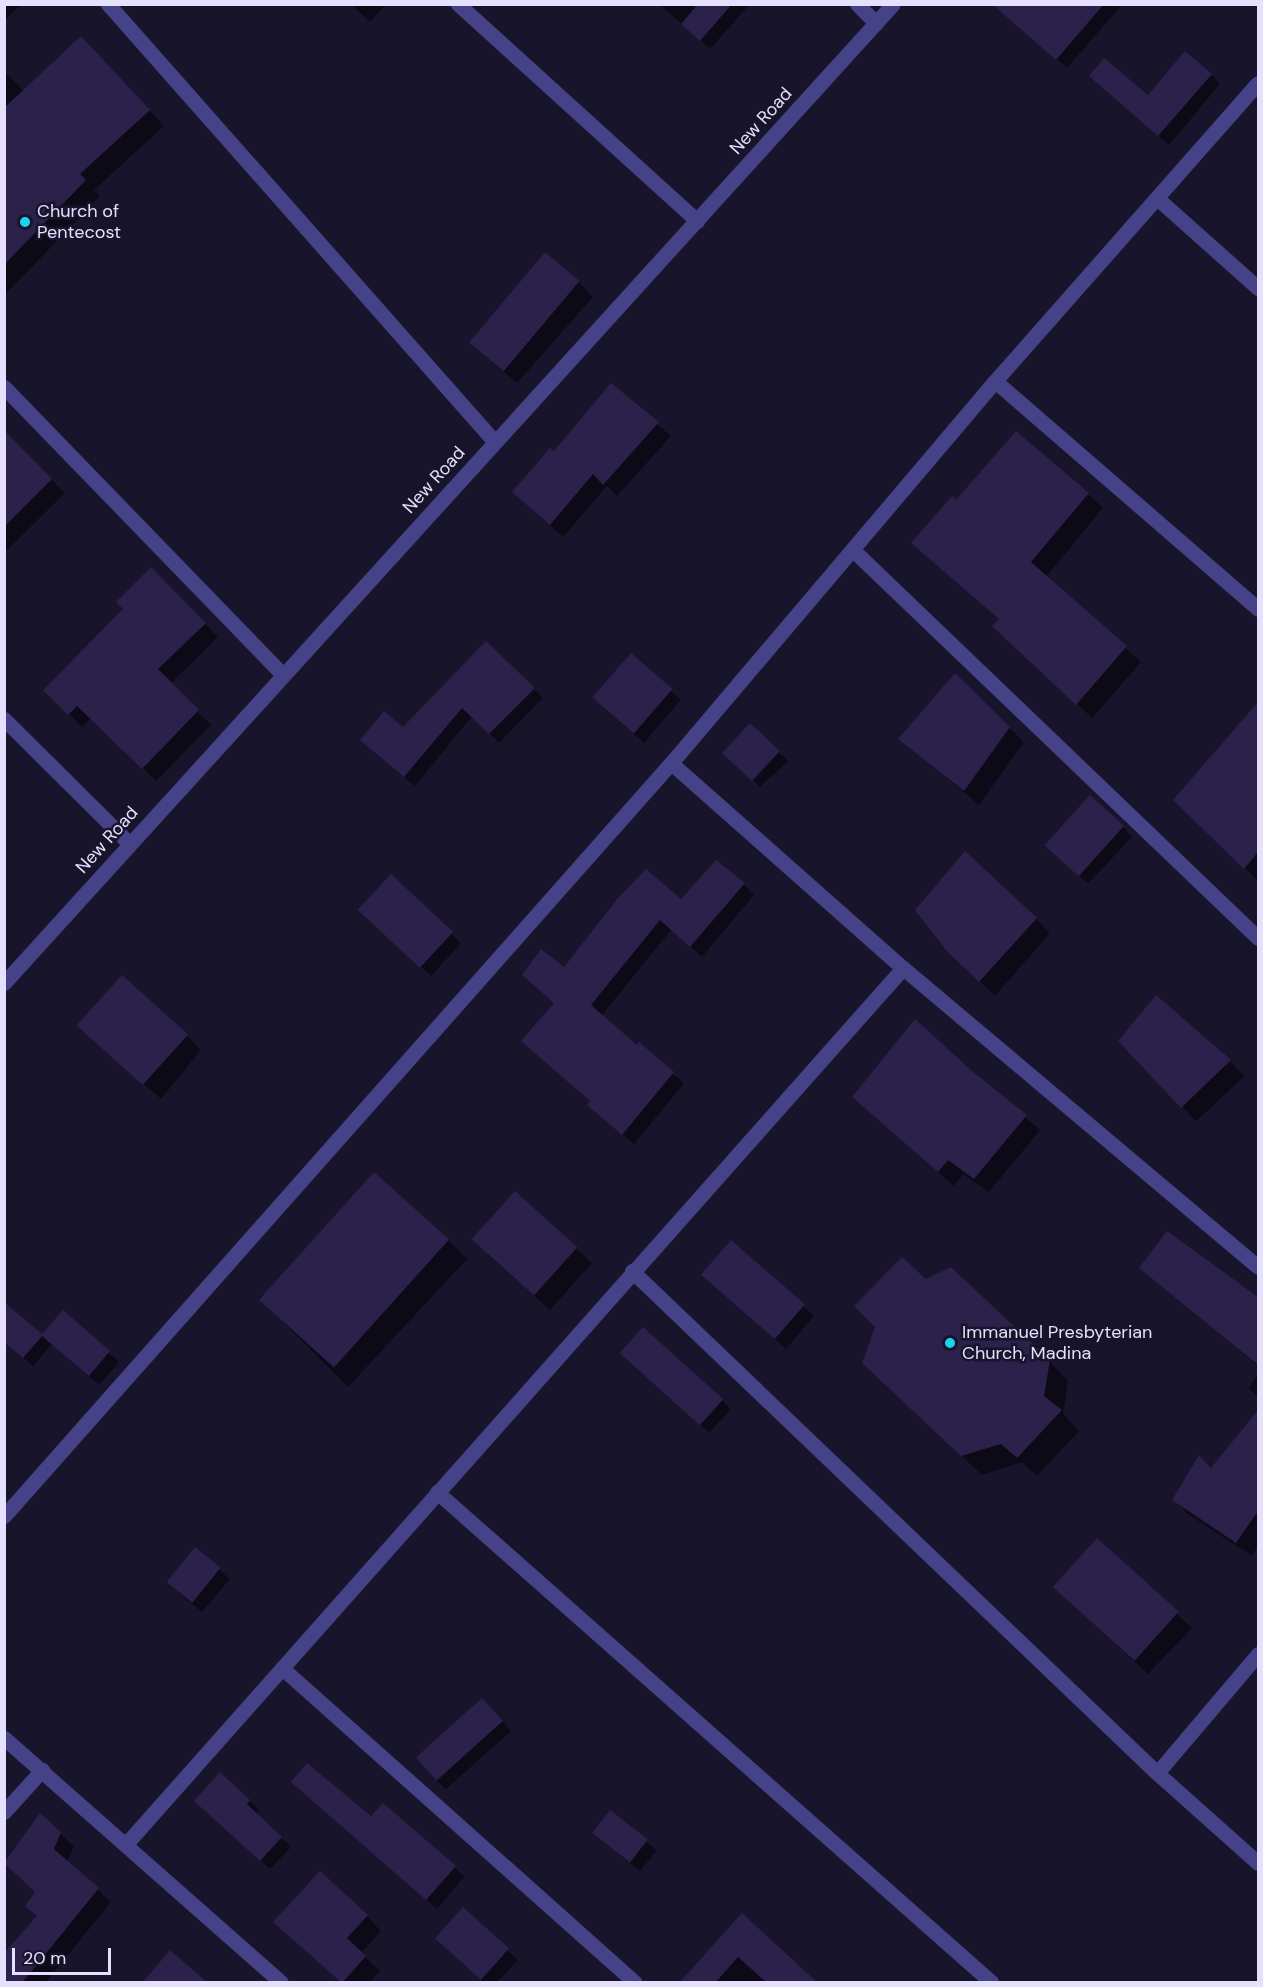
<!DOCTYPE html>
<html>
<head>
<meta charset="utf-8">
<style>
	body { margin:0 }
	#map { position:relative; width:1263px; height:1987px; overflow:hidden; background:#18142b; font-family:"DM Sans",sans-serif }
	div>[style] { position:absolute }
	.shadow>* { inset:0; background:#0007; transform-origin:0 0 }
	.building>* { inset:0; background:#2b214b; transform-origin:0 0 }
	.minor>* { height:15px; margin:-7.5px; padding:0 7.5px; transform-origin:7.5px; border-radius:7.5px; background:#464287 }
	.tertiary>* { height:15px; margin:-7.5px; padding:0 7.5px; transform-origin:7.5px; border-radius:7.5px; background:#464287 }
	.dots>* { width:16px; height:16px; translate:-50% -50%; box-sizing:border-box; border:3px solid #18142b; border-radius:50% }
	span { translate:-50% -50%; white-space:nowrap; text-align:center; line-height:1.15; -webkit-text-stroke:5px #18142b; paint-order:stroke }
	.street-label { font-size:18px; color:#e4e0fd }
	.poi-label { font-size:18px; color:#e4e0fd }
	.left { translate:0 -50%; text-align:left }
	.frame { position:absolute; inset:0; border:6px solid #e4e0fd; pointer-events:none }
	.scale { position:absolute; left:12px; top:1948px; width:99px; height:27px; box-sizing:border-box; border:3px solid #e4e0fd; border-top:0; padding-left:8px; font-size:18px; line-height:21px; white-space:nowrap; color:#e4e0fd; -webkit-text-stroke:4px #18142b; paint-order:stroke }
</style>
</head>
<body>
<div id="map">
	<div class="shadow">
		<i style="clip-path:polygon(4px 4px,22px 4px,4px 21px)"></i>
		<i style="clip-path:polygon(351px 4px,386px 4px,370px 22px)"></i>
		<i style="clip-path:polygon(659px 4px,750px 4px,710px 49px)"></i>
		<i style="clip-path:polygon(1020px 4px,1117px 4px,1120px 7px,1067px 68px,1019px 27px)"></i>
		<i style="clip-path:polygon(96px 53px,164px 126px,94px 190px,100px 196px,4px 296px,4px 71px,24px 91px)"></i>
		<i style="clip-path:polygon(1211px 75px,1220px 84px,1169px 145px,1101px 86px,1148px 97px)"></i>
		<i style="clip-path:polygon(579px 282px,593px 297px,517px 383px,484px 355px)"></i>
		<i style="clip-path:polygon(611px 385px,671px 436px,617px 496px,607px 486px,563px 537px,527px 505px,554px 453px)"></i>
		<i style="clip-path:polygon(4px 432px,65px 493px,4px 553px)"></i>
		<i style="clip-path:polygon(1088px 494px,1103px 508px,1046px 577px,1141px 662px,1092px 718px,1009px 640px,1000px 620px,913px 543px,956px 502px)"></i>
		<i style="clip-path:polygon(151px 569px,218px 637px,170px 684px,211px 725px,156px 781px,92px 718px,82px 727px,45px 690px,126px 609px)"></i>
		<i style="clip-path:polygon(486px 643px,543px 698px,499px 743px,472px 716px,415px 786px,372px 750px,403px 729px)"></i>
		<i style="clip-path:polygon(631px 655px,681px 700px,644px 743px,603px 707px)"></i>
		<i style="clip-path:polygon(955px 675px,1024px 742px,979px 805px,900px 739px)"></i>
		<i style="clip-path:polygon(1258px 703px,1258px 881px,1175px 800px)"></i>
		<i style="clip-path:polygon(750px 725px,788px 761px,760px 787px,733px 762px)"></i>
		<i style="clip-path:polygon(1123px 827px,1132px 837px,1088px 884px,1056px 854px)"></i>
		<i style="clip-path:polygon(391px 876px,461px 943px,431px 976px,370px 919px)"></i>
		<i style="clip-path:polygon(744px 884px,754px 895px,702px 957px,672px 929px,601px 1016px,684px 1083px,634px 1144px,599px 1116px,589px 1105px,591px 1102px,523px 1041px,555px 1003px,565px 969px,682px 901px)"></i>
		<i style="clip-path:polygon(1036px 919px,1050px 933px,995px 996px,962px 965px)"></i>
		<i style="clip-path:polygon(187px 1036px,201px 1050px,161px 1099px,92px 1039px)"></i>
		<i style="left:1230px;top:1061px;width:21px;height:66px;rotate:47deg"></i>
		<i style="clip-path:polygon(971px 1072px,1040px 1130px,989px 1192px,963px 1174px,954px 1186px,854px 1097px)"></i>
		<i style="clip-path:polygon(515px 1193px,592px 1263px,550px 1310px,488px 1255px)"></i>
		<i style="clip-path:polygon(1167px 1233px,1258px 1299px,1258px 1366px,1141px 1267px)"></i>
		<i style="clip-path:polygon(448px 1240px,467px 1259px,348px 1387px,258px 1297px)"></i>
		<i style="clip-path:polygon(731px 1242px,814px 1316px,786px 1349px,712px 1284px)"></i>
		<i style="clip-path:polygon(926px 1281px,1049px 1361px,1068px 1381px,1063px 1414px,1079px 1431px,1037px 1476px,1022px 1462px,982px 1475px,883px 1382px)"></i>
		<i style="clip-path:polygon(4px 1304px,42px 1336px,63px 1312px,119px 1362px,99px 1385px,52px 1344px,33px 1366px,4px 1341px)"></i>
		<i style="clip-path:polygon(631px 1363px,722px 1400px,731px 1409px,709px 1433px)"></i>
		<i style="clip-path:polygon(1258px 1374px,1258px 1398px,1249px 1388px)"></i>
		<i style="clip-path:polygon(1258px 1412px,1258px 1546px,1252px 1556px,1188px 1514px,1174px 1499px,1211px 1470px)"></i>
		<i style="clip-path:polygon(1097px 1540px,1192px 1628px,1148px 1674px,1067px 1599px)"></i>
		<i style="clip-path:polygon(196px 1549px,230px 1579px,202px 1612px,178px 1592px)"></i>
		<i style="clip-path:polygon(491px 1709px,511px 1731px,446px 1789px,436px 1780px)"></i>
		<i style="clip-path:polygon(220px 1774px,259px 1810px,256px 1814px,291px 1847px,270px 1869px,206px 1810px)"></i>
		<i style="clip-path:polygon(293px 1782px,371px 1818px,455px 1867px,464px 1877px,437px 1909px)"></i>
		<i style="left:611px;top:1812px;width:60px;height:27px;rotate:40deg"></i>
		<i style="clip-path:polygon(40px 1816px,74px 1846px,67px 1862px,111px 1902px,46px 1982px,4px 1982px,38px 1917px,27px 1906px,36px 1893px,6px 1864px)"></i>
		<i style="clip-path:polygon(463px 1909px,518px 1960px,497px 1982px,484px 1982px,446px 1948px)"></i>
		<i style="clip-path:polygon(742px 1915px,815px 1982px,683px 1982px)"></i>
		<i style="clip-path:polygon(367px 1916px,381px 1931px,361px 1953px,380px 1971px,370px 1982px,342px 1982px,290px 1936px)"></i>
	</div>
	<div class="building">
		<i style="clip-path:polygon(698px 4px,732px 4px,700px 41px,681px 24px)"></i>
		<i style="clip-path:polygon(992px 4px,1104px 4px,1056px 60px)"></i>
		<i style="clip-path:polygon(81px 36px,150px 110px,80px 174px,86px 180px,4px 265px,4px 108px)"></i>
		<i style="clip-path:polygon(1185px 51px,1212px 74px,1158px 136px,1089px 76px,1104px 58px,1148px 95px)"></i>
		<i style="left:545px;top:252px;width:45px;height:118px;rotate:40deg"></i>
		<i style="clip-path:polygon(611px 383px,659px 422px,603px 485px,593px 474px,550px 525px,512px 492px,550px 448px,554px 451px)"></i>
		<i style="clip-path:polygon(4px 430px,52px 479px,4px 527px)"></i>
		<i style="clip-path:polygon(1016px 431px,1089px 493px,1031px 562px,1127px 646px,1076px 705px,992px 626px,999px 619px,911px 543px,952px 496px,956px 500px)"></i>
		<i style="clip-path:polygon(151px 567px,206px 623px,158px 669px,199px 710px,142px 769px,77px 706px,68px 715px,43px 690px,123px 609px,116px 602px)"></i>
		<i style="clip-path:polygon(486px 641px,535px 688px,489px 734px,462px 708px,404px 777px,360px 740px,384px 711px,403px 727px)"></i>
		<i style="left:631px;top:653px;width:55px;height:59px;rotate:41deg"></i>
		<i style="clip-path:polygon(955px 673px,1010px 727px,964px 791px,898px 739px)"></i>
		<i style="clip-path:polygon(1258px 702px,1258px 852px,1244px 869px,1173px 800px)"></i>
		<i style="left:750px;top:723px;width:41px;height:41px;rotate:43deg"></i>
		<i style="left:1090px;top:795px;width:46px;height:68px;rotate:42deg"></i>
		<i style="clip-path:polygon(965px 851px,1037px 918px,979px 982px,946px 950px,915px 910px)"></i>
		<i style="clip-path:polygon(716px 860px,745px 883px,690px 947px,660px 920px,591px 1005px,637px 1045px,639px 1042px,674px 1072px,622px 1135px,587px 1105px,590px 1101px,521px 1041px,554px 1003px,522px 975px,541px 949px,564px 967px,618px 898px,646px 869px,681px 899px)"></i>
		<i style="left:391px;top:874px;width:85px;height:49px;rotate:43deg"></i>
		<i style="left:122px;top:975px;width:89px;height:68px;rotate:42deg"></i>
		<i style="clip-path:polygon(1156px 995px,1231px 1060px,1181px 1108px,1118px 1041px)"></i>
		<i style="clip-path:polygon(915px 1019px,972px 1071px,1027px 1115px,974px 1179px,948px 1160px,938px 1172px,852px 1097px)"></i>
		<i style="left:374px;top:1172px;width:101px;height:172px;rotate:42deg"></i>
		<i style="left:515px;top:1191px;width:84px;height:65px;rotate:42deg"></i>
		<i style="clip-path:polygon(1167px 1231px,1258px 1297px,1258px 1365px,1139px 1268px)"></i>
		<i style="left:731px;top:1240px;width:98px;height:46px;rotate:41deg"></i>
		<i style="clip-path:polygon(902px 1257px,926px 1279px,951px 1267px,1050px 1360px,1044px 1396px,1062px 1410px,1017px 1458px,1001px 1444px,961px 1456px,862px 1363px,875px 1327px,854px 1306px)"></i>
		<i style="clip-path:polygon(4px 1302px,42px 1334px,63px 1310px,110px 1351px,89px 1376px,42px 1336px,23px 1358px,4px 1342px)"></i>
		<i style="left:643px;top:1327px;width:108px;height:35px;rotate:42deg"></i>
		<i style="clip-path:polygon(1258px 1410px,1258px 1511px,1236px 1543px,1172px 1500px,1199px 1455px,1211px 1468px)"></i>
		<i style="left:1097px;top:1538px;width:110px;height:66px;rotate:42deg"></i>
		<i style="left:195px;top:1547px;width:33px;height:45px;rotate:39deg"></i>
		<i style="left:482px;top:1698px;width:31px;height:89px;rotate:48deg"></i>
		<i style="clip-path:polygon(307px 1763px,371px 1816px,383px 1803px,456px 1866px,426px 1900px,291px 1782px)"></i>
		<i style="clip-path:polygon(220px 1772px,250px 1800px,247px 1804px,282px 1837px,260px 1861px,194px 1801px)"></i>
		<i style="left:610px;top:1810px;width:48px;height:29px;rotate:38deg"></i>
		<i style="clip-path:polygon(40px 1813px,61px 1832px,54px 1849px,99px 1888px,22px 1983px,4px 1983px,4px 1953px,37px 1916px,25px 1906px,35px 1892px,4px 1863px)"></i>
		<i style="clip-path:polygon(320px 1871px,368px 1915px,347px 1938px,366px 1956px,342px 1983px,273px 1922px)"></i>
		<i style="left:463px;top:1907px;width:62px;height:42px;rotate:42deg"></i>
		<i style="clip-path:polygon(742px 1913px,818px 1983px,767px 1983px,738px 1957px,715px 1983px,679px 1983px)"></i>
		<i style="clip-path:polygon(170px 1950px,208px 1983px,142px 1983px)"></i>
	</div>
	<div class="minor">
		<i style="left:108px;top:4px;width:584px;rotate:48.54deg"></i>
		<i style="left:458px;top:4px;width:323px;rotate:42.2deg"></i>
		<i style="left:857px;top:4px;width:27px;rotate:45deg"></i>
		<i style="left:1158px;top:199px;width:134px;rotate:41.7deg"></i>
		<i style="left:995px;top:381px;width:348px;rotate:40.9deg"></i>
		<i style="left:4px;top:387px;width:401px;rotate:45.9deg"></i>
		<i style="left:853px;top:550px;width:561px;rotate:43.77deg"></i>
		<i style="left:4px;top:719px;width:177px;rotate:44.8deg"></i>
		<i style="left:671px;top:763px;width:310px;rotate:41.5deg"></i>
		<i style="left:903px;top:968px;width:464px;rotate:40.1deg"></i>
		<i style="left:632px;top:1271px;width:726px;rotate:43.72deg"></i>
		<i style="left:1157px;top:1773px;width:135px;rotate:41.7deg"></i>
		<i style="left:437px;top:1492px;width:740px;rotate:41.49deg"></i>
		<i style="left:4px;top:1516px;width:1006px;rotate:-48.47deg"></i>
		<i style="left:671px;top:763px;width:501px;rotate:-49.7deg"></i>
		<i style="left:995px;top:381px;width:397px;rotate:-48.6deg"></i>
		<i style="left:282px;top:1668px;width:472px;rotate:41.7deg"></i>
		<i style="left:4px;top:1738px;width:369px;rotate:41.4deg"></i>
		<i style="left:1157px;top:1773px;width:156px;rotate:-49.7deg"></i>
		<i style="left:4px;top:1812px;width:57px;rotate:-47.9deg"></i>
		<i style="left:126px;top:1844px;width:1171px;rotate:-48.43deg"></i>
	</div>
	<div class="tertiary">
		<i style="left:4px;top:983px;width:1322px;rotate:-47.76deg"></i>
	</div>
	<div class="dots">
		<i style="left:25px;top:222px;background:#19d4ef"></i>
		<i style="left:950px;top:1343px;background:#19d4ef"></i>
	</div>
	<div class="street-label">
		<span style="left:761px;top:121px;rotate:-48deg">New Road</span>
		<span style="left:434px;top:480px;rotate:-48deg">New Road</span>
		<span style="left:107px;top:840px;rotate:-48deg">New Road</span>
	</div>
	<div class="poi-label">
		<span class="left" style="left:37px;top:222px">Church of<br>Pentecost</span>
		<span class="left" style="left:962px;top:1343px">Immanuel Presbyterian<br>Church, Madina</span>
	</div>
	<div class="frame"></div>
	<div class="scale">20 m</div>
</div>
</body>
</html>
